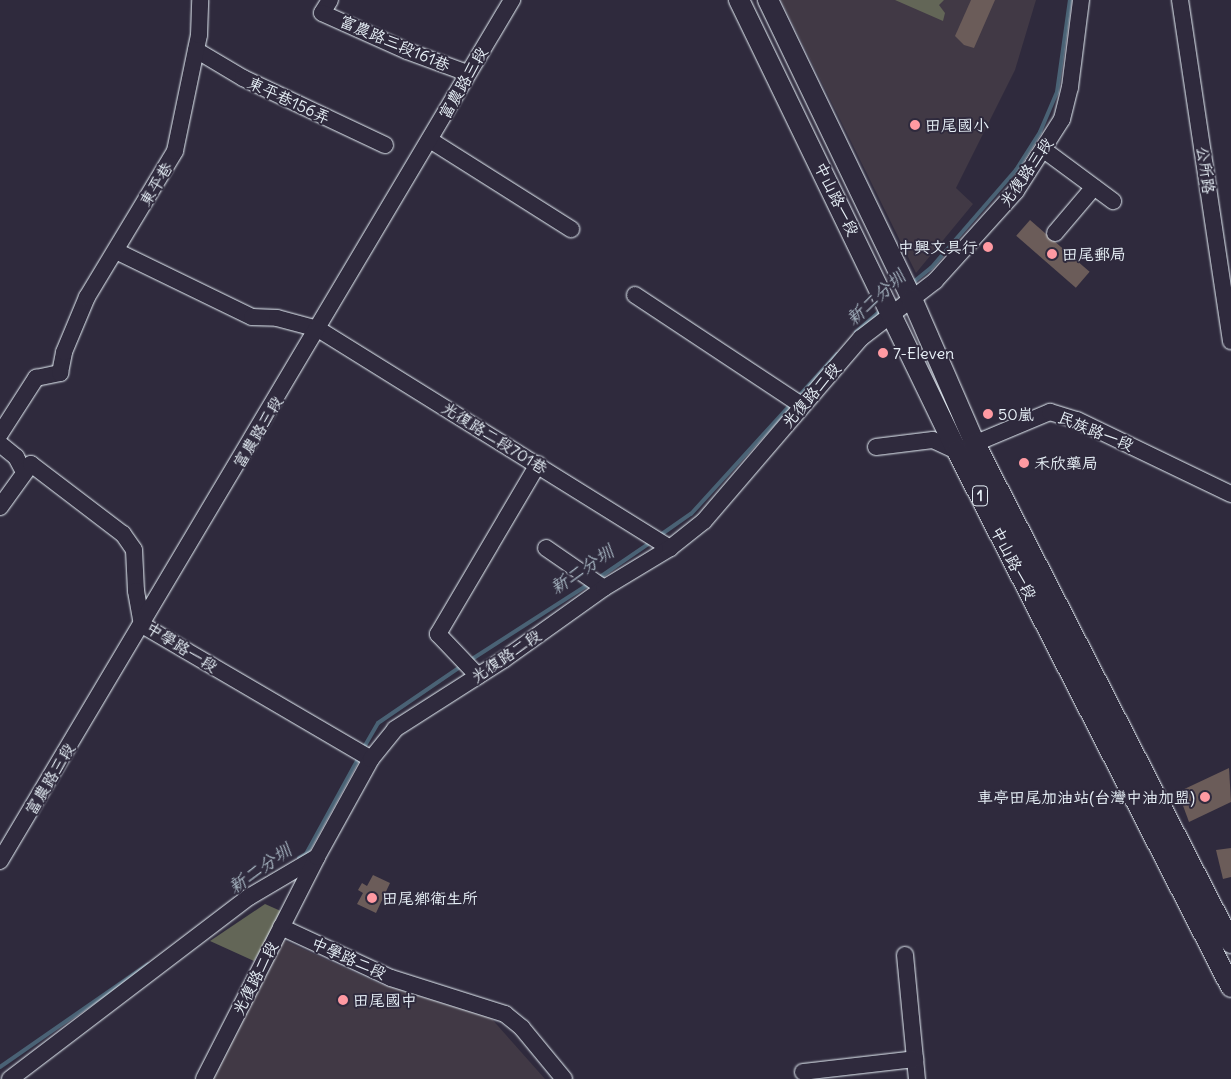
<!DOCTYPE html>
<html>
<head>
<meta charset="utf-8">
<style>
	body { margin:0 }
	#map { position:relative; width:1231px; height:1079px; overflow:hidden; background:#2f2a3d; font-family:Delius,"LXGW WenKai TC",sans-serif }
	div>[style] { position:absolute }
	.built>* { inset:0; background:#413945 }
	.green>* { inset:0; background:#636657 }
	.stream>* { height:4px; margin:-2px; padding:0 2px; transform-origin:2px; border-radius:2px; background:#4a6275 }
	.building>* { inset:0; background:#6b5c59; transform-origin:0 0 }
	.roads { filter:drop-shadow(0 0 1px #e8f1f8) drop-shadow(0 0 1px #e8f1f8) }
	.minor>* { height:16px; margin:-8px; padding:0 8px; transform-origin:8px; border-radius:8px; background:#2f2a3d }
	.major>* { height:20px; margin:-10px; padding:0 10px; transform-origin:10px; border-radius:10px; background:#2f2a3d }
	.dots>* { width:14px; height:14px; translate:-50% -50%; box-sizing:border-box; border:2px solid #2f2a3d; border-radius:50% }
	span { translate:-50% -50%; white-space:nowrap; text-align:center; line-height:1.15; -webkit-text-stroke:4px #2f2a3d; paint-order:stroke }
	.shield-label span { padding:1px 4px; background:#2f2a3d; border:1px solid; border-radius:4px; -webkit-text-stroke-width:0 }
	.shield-label { font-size:15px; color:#e8f1f8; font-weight:700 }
	.street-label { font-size:16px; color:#e8f1f8 }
	.poi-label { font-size:16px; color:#e8f1f8 }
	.left { translate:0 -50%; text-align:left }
	.right { translate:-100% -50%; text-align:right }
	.water-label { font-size:18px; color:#a9b8c4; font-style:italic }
</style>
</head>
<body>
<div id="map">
	<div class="built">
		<i style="clip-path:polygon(781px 0,1036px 0,1015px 70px,956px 188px,973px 204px,916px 273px)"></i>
		<i style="clip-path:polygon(283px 940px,378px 983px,491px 1018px,545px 1079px,213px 1079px)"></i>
	</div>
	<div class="green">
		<i style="clip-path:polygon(895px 0,944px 0,939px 5px,945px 13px,943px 21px)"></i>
		<i style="clip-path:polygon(265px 904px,283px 912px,254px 961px,210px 941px)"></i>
	</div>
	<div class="stream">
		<i style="left:911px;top:284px;width:26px;rotate:-39deg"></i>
		<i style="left:931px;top:268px;width:130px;rotate:-49.1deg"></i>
		<i style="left:1016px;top:170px;width:45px;rotate:-57.7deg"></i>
		<i style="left:1040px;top:132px;width:43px;rotate:-67deg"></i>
		<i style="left:1057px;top:92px;width:93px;rotate:-82deg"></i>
		<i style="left:856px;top:332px;width:33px;rotate:-41deg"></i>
		<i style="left:798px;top:397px;width:58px;rotate:-47.8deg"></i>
		<i style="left:659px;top:536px;width:39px;rotate:-35deg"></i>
		<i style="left:691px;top:514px;width:149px;rotate:-47.7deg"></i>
		<i style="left:597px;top:579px;width:65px;rotate:-34.4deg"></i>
		<i style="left:469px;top:661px;width:143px;rotate:-32.7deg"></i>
		<i style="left:363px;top:749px;width:30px;rotate:-60deg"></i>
		<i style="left:378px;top:723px;width:103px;rotate:-34.3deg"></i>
		<i style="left:299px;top:858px;width:8px;rotate:-30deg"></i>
		<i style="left:306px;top:854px;width:111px;rotate:-61.3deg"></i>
		<i style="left:0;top:1067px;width:180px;rotate:-34.8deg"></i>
	</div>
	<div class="building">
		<i style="clip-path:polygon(971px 0,995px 0,974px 48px,964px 45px,955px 36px)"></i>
		<i style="left:1030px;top:220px;width:79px;height:21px;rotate:41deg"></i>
		<i style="clip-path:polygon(1229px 768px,1231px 802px,1189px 822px,1178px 792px)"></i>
		<i style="clip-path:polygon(1231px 848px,1231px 877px,1223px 879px,1216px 850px)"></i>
		<i style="clip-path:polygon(373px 875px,390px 883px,376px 913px,357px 904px,363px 893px,358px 890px,362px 883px,367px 886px)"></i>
	</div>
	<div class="roads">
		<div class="minor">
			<i style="left:330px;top:0;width:15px;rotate:122deg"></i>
			<i style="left:322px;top:13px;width:93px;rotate:24.1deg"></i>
			<i style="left:407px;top:51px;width:64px;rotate:20.1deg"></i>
			<i style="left:1180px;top:0;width:345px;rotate:81.5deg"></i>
			<i style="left:196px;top:50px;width:55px;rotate:30.8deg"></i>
			<i style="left:243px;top:78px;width:157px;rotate:25.3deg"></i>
			<i style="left:430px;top:140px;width:167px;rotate:32.3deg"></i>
			<i style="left:1044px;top:150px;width:86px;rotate:36.5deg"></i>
			<i style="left:1055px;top:233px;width:60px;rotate:-49.7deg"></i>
			<i style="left:116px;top:251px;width:151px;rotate:25.9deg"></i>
			<i style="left:252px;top:317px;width:25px;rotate:2deg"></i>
			<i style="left:277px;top:318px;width:42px;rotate:15deg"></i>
			<i style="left:318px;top:329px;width:415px;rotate:31.9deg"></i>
			<i style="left:635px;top:295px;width:199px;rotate:33.5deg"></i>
			<i style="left:0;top:434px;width:67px;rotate:-57.3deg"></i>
			<i style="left:36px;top:378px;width:25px;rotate:-12deg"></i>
			<i style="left:60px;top:373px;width:21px;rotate:-79deg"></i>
			<i style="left:64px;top:352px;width:60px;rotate:-67.3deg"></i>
			<i style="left:87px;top:297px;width:170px;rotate:-58.9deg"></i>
			<i style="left:175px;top:151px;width:118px;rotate:-78.3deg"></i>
			<i style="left:199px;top:35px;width:35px;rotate:-88deg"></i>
			<i style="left:0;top:444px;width:21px;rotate:39deg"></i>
			<i style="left:16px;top:457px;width:17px;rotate:62deg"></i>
			<i style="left:876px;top:447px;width:57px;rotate:-7deg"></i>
			<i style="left:933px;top:440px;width:26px;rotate:25deg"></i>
			<i style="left:957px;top:451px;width:101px;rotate:-22.8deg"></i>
			<i style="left:1050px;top:412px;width:28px;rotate:17deg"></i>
			<i style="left:1077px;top:420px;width:171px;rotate:25.7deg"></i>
			<i style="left:0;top:507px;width:53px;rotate:-54.2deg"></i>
			<i style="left:31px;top:464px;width:116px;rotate:37.3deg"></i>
			<i style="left:123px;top:534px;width:19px;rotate:55deg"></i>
			<i style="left:134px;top:550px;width:41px;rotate:87.2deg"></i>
			<i style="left:136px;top:591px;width:35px;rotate:80deg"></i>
			<i style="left:142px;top:625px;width:265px;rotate:30.3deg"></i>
			<i style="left:546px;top:548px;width:70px;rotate:34.6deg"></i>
			<i style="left:478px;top:676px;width:58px;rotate:-133.6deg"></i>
			<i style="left:438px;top:634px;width:197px;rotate:-59.5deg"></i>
			<i style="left:0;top:861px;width:1002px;rotate:-59.26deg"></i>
			<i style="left:281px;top:927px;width:121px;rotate:24.9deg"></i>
			<i style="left:391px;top:978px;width:120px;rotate:17.5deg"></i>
			<i style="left:505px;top:1014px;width:22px;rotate:39deg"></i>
			<i style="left:522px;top:1028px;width:66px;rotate:50.5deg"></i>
			<i style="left:905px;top:955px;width:125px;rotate:84.5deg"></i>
			<i style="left:803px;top:1072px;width:113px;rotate:-6.6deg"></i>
			<i style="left:10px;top:1079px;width:300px;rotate:-37.3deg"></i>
			<i style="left:249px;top:897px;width:79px;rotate:-30.5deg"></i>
			<i style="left:204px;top:1079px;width:249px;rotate:-63deg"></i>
			<i style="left:317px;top:857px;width:112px;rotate:-61.1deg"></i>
			<i style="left:371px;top:759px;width:38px;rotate:-51deg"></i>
			<i style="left:395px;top:729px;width:128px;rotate:-32.6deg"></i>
			<i style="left:503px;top:660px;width:124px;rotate:-35.5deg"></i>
			<i style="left:604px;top:588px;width:77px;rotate:-31.2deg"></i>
			<i style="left:670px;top:548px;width:43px;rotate:-38.5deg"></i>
			<i style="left:704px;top:521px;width:241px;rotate:-49.4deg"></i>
			<i style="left:861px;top:338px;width:93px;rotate:-37.6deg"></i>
			<i style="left:935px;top:281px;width:121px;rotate:-48deg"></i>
			<i style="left:1016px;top:191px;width:85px;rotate:-57.4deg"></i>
			<i style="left:1062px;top:119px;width:33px;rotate:-76deg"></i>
			<i style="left:1070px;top:87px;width:88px;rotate:-82.8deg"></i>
		</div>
		<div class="major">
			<i style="left:739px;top:0;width:501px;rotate:64.2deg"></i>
			<i style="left:957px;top:451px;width:602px;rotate:62.92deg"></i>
			<i style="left:768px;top:0;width:332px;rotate:64.3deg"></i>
			<i style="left:912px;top:299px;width:158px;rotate:66.5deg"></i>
			<i style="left:975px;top:444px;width:561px;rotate:62.84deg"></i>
		</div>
	</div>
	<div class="dots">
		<i style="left:915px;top:125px;background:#ff9aa2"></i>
		<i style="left:988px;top:247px;background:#ff9aa2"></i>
		<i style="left:1052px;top:254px;background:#ff9aa2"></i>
		<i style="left:883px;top:353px;background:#ff9aa2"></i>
		<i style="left:988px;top:414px;background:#ff9aa2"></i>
		<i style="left:1024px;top:463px;background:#ff9aa2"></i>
		<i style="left:1205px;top:797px;background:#ff9aa2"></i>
		<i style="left:372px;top:898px;background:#ff9aa2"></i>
		<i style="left:343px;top:1000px;background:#ff9aa2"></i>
	</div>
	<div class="shield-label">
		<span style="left:980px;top:496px">1</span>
	</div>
	<div class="street-label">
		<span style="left:395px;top:43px;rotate:23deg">富農路三段161巷</span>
		<span style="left:463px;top:83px;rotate:-60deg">富農路三段</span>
		<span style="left:289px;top:100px;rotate:25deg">東平巷156弄</span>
		<span style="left:1206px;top:170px;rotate:82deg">公所路</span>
		<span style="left:1026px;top:172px;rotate:-55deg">光復路三段</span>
		<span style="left:156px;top:184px;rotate:-59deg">東平巷</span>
		<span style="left:837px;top:199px;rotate:64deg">中山路一段</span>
		<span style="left:811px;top:395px;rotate:-49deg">光復路二段</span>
		<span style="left:1096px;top:431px;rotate:22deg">民族路一段</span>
		<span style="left:258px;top:432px;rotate:-59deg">富農路三段</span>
		<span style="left:495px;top:438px;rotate:32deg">光復路二段701巷</span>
		<span style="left:1014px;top:563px;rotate:63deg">中山路一段</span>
		<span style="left:182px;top:647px;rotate:32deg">中學路一段</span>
		<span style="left:506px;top:656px;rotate:-34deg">光復路二段</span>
		<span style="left:50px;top:779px;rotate:-59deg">富農路三段</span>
		<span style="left:349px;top:958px;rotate:24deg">中學路二段</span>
		<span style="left:255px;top:978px;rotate:-63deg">光復路二段</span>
	</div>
	<div class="poi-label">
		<span class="left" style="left:925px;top:125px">田尾國小</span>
		<span class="right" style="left:978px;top:247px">中興文具行</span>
		<span class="left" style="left:1062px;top:254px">田尾郵局</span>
		<span class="left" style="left:893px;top:353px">7-Eleven</span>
		<span class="left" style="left:998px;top:414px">50嵐</span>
		<span class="left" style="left:1034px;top:463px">禾欣藥局</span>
		<span class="right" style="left:1195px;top:797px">車亭田尾加油站(台灣中油加盟)</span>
		<span class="left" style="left:382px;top:898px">田尾鄉衛生所</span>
		<span class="left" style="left:353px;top:1000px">田尾國中</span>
	</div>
	<div class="water-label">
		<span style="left:876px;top:298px;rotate:-42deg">新二分圳</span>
		<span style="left:582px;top:570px;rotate:-34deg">新二分圳</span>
		<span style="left:260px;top:869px;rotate:-35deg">新二分圳</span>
	</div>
</div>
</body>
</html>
